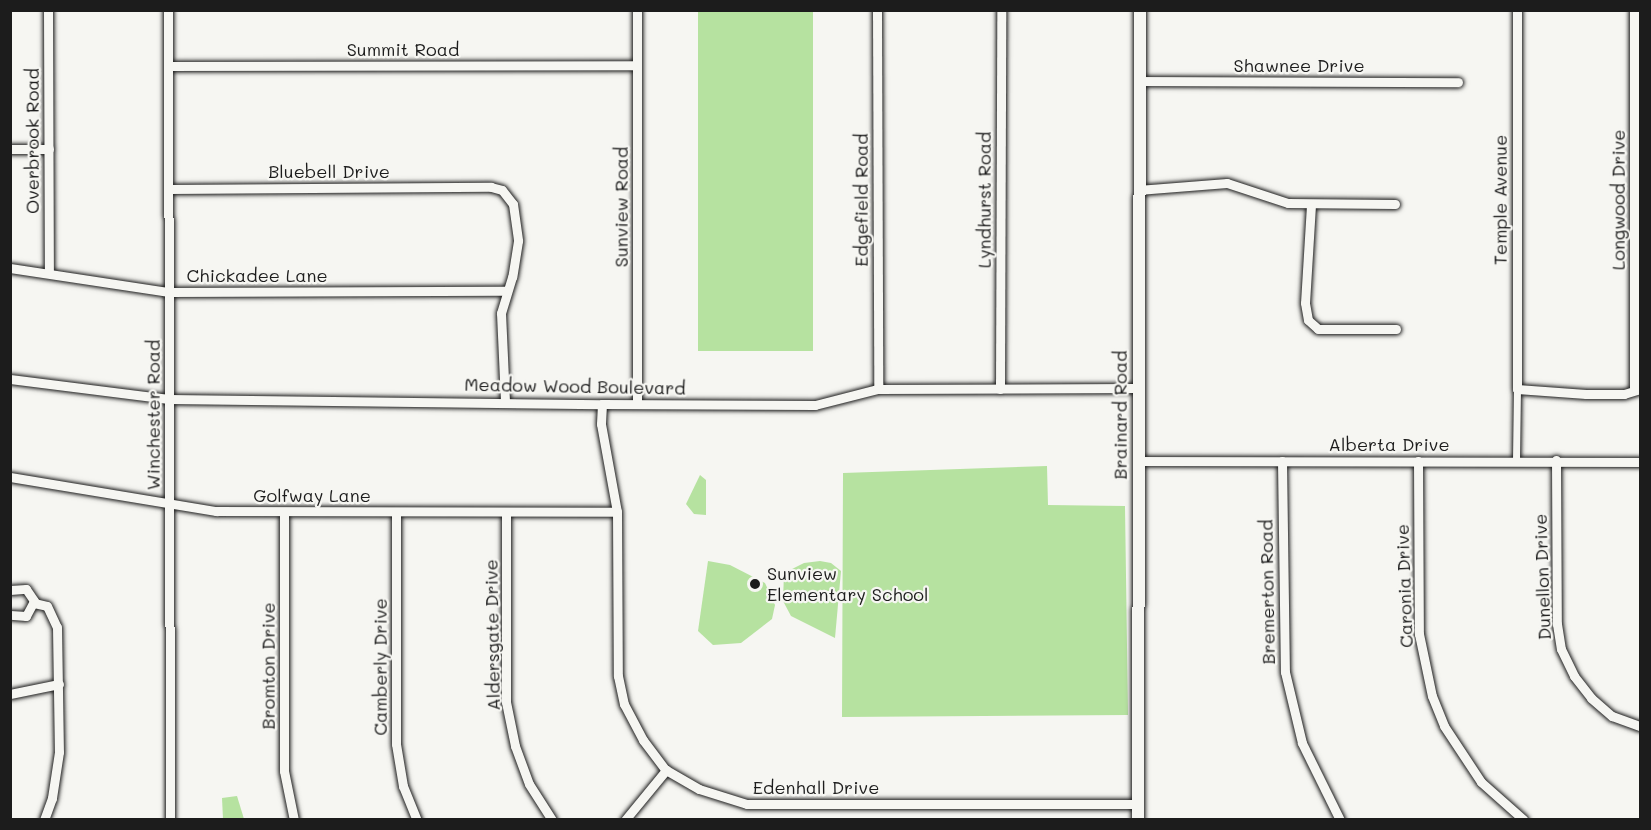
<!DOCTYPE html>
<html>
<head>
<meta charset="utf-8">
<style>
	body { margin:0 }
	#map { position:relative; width:1651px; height:830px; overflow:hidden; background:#f6f6f2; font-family:Mali,sans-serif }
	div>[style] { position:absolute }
	.green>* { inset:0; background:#b6e2a0; transform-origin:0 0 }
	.roads { filter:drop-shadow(0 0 2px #1c1c1c) drop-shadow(0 0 2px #1c1c1c) }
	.pedestrian>* { height:7px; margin:-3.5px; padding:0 3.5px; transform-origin:3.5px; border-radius:3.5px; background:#f6f6f2 }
	.minor>* { height:9px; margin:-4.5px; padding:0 4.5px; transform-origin:4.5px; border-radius:4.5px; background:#f6f6f2 }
	.secondary>* { height:12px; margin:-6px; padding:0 6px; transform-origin:6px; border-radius:6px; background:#f6f6f2 }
	.dots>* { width:16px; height:16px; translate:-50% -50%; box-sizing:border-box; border:3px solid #f6f6f2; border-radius:50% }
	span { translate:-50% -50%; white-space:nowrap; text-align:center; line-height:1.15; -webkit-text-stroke:4.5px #f6f6f2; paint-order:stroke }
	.street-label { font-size:18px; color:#1c1c1c }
	.poi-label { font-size:18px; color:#1c1c1c }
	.left { translate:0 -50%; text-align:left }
	.frame { position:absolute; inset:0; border:12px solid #1c1c1c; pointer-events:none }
</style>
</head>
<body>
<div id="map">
	<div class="green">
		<i style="left:698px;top:11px;width:115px;height:340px"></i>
		<i style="clip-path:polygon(1047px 466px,1048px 505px,1125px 506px,1128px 715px,842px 717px,843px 473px)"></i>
		<i style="clip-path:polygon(700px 475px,706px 480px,706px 515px,694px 514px,686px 504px)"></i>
		<i style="clip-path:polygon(708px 561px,730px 565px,765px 583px,775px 605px,772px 619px,741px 643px,713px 645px,698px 631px)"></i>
		<i style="clip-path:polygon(820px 561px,831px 563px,841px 571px,835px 638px,791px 616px,783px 601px,784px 573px,804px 563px)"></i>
		<i style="clip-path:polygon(237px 796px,244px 819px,223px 819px,222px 798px)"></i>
	</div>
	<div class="roads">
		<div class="pedestrian">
			<i style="left:1516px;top:460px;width:71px;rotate:-89.2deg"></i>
		</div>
		<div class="minor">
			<i style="left:48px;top:10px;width:262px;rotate:89.8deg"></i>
			<i style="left:168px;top:10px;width:810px;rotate:89.86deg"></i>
			<i style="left:877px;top:10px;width:379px;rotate:89.8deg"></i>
			<i style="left:1517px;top:10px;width:379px;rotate:90deg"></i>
			<i style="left:1517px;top:389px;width:69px;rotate:4.1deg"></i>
			<i style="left:1586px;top:394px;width:38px"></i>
			<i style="left:1624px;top:394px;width:17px;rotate:-17deg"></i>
			<i style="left:168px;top:66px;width:469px;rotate:-0.1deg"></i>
			<i style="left:1140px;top:81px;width:318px;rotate:0.2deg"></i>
			<i style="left:10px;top:149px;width:39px"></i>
			<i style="left:168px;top:189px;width:323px;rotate:-0.4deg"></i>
			<i style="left:491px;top:187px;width:11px;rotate:15deg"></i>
			<i style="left:502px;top:190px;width:18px;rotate:52deg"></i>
			<i style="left:513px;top:204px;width:37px;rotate:82deg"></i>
			<i style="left:518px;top:241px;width:36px;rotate:99deg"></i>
			<i style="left:512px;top:277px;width:38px;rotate:107deg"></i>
			<i style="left:501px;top:313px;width:88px;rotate:87.4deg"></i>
			<i style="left:1138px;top:190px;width:89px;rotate:-4.5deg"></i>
			<i style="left:1227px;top:183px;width:64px;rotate:18.2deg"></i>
			<i style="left:1288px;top:203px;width:107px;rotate:0.5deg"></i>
			<i style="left:1311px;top:205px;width:98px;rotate:93.5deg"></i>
			<i style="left:1305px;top:303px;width:17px;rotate:80deg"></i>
			<i style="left:1308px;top:320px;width:13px;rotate:42deg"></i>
			<i style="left:1318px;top:329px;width:78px"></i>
			<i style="left:10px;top:268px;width:161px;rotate:8.6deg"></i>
			<i style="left:169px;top:292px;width:336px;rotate:-0.2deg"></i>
			<i style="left:10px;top:379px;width:160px;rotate:7.2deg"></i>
			<i style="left:169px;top:399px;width:433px;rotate:0.7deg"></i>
			<i style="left:602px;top:404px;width:213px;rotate:0.3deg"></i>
			<i style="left:815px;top:405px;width:65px;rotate:-14.3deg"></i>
			<i style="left:878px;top:389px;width:260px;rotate:-0.2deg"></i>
			<i style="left:1000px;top:389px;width:379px;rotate:-89.8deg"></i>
			<i style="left:1634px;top:390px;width:380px;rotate:-90deg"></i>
			<i style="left:602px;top:404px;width:20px;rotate:93deg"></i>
			<i style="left:601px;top:424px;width:89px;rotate:79.7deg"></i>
			<i style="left:617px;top:512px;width:164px;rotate:89.7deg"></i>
			<i style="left:618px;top:676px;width:29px;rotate:78deg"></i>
			<i style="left:624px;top:704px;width:41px;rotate:62.2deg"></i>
			<i style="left:643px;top:740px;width:38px;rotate:53deg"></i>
			<i style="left:666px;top:770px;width:38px;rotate:30deg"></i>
			<i style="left:699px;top:789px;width:50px;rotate:17.4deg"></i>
			<i style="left:747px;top:804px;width:391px"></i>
			<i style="left:637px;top:404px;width:394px;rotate:-90deg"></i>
			<i style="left:1556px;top:460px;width:164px;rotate:89.7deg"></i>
			<i style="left:1557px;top:624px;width:25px;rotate:81deg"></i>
			<i style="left:1561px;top:649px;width:30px;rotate:64deg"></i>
			<i style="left:1574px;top:676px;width:28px;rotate:52deg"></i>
			<i style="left:1591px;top:698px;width:28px;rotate:41deg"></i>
			<i style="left:1612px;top:716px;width:30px;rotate:20deg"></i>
			<i style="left:1138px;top:461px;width:502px;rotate:0.11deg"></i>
			<i style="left:1282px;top:461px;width:211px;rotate:89.2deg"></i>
			<i style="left:1285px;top:672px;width:73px;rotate:76.5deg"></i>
			<i style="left:1302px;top:743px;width:86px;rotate:63.7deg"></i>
			<i style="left:1418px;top:461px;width:173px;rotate:89.7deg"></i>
			<i style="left:1419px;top:634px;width:63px;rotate:78.2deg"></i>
			<i style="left:1432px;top:696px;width:32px;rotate:68deg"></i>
			<i style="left:1444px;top:726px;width:67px;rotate:56.5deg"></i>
			<i style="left:1481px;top:782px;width:57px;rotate:41.5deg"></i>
			<i style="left:10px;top:477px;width:209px;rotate:9.4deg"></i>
			<i style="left:216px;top:511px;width:401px;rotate:0.1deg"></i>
			<i style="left:284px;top:512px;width:259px;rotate:90deg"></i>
			<i style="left:284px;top:771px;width:50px;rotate:78.5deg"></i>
			<i style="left:396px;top:512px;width:232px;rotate:90deg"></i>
			<i style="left:396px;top:744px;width:43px;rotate:80.5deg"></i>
			<i style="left:403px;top:786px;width:37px;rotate:68deg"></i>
			<i style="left:506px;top:512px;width:190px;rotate:90deg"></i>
			<i style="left:506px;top:702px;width:45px;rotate:78.4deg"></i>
			<i style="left:515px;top:746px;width:40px;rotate:69.8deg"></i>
			<i style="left:529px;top:784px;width:43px;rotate:57.4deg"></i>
			<i style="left:10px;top:590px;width:16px;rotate:-4deg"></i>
			<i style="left:26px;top:589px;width:14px;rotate:56deg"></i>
			<i style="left:34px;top:601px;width:17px;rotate:118deg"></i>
			<i style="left:26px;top:616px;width:16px;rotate:-176deg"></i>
			<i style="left:34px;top:603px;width:13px;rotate:13deg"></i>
			<i style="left:47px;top:606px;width:23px;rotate:65deg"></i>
			<i style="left:57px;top:627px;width:125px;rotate:89.1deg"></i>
			<i style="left:59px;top:752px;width:47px;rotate:98.7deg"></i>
			<i style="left:52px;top:798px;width:23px;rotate:110deg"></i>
			<i style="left:10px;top:694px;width:50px;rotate:-11.5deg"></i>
			<i style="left:625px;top:820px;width:65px;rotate:-50.6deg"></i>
		</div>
		<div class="secondary">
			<i style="left:1138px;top:820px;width:810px;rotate:-89.86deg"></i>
		</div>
	</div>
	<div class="dots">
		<i style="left:755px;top:584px;background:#1c1c1c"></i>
	</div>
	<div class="street-label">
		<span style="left:403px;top:49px">Summit Road</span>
		<span style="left:1299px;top:65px">Shawnee Drive</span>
		<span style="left:32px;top:141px;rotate:-90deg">Overbrook Road</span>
		<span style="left:329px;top:171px">Bluebell Drive</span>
		<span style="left:861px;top:200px;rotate:-90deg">Edgefield Road</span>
		<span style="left:984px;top:200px;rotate:-90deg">Lyndhurst Road</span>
		<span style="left:1500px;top:200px;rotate:-90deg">Temple Avenue</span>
		<span style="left:1618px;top:200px;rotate:-90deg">Longwood Drive</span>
		<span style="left:621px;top:207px;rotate:-90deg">Sunview Road</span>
		<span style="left:257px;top:275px">Chickadee Lane</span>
		<span style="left:575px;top:386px;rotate:1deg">Meadow Wood Boulevard</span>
		<span style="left:153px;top:415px;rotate:-90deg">Winchester Road</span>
		<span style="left:1120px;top:415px;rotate:-90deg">Brainard Road</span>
		<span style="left:1389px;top:444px">Alberta Drive</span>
		<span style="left:312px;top:495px">Golfway Lane</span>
		<span style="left:1542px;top:577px;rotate:-92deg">Dunellon Drive</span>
		<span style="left:1404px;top:586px;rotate:-92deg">Caronia Drive</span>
		<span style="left:1267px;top:592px;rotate:-91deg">Bremerton Road</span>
		<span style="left:492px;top:635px;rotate:-91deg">Aldersgate Drive</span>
		<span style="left:268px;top:666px;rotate:-90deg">Bromton Drive</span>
		<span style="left:380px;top:667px;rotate:-90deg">Camberly Drive</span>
		<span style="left:816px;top:787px">Edenhall Drive</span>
	</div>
	<div class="poi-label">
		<span class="left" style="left:767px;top:584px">Sunview<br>Elementary School</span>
	</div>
	<div class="frame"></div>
</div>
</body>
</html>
